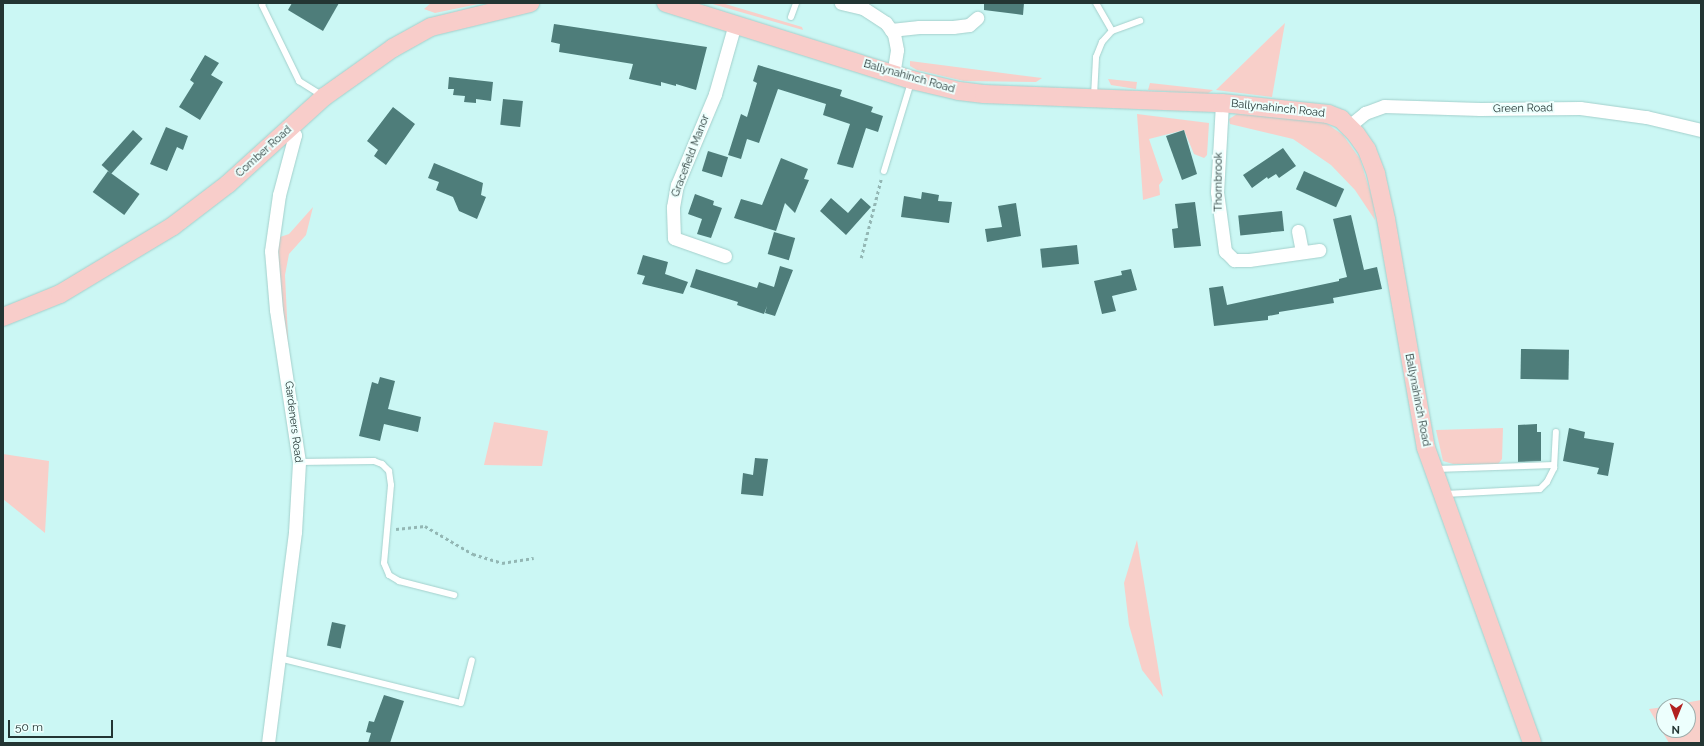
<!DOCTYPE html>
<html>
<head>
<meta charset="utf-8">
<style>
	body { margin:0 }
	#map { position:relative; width:1704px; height:746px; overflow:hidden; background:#cbf7f4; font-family:Raleway,sans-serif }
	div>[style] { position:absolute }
	.green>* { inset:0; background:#f8cfc9 }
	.building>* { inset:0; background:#4e7d7a; transform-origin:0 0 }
	.path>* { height:2.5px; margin-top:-1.25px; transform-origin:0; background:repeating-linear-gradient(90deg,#93b7b4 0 3px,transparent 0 6px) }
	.roads { filter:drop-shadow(0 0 1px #a4d0cc) drop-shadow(0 0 1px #a4d0cc) }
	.lane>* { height:6px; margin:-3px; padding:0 3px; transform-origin:3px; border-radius:3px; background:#fff }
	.street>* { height:13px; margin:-6.5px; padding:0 6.5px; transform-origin:6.5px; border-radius:6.5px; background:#fff }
	.secondary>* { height:18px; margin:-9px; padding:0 9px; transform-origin:9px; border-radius:9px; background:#f8cdca }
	span { translate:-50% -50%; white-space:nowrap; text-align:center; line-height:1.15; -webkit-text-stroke:4px #edfffd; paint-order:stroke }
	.street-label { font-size:11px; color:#233533 }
	.frame { position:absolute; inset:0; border:4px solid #233533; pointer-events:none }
	.north { position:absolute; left:1656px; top:698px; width:40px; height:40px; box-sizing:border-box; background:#edfffd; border:1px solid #9caeac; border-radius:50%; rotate:181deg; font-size:11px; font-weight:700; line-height:16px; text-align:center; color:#233533 }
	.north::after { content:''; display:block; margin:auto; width:14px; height:18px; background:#b12120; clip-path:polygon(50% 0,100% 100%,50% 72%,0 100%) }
	.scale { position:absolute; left:8px; top:720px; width:105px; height:18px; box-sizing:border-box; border:2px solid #233533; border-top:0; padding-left:5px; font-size:12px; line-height:14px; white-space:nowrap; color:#233533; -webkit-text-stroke:3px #edfffd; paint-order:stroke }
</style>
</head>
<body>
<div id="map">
	<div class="green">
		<i style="clip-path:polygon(431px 3px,483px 3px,435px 13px,424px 9px)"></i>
		<i style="clip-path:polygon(709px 3px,722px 3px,802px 27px,803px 30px)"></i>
		<i style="clip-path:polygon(1285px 23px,1272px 97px,1216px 90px)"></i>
		<i style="clip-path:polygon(910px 61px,1042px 78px,1036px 82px,964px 81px,917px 70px,910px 66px)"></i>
		<i style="clip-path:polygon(1108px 79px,1137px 82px,1136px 89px,1111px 85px)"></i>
		<i style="clip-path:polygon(1150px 83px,1213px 90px,1207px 94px,1148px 90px)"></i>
		<i style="clip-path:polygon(1137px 114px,1209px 123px,1207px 155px,1204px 158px,1194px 154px,1184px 130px,1149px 139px,1163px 180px,1159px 185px,1160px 195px,1143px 200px)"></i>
		<i style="clip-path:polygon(1237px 114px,1323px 121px,1343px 135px,1360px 159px,1373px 201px,1375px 220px,1355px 190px,1331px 165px,1293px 139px,1230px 124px,1229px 119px)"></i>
		<i style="clip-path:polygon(313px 207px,306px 235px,289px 254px,285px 275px,289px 359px,278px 308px,277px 238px,289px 234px)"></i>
		<i style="clip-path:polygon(494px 422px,548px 431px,542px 466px,484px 465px)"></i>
		<i style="clip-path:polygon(1503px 428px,1502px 459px,1498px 464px,1453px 464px,1443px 461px,1436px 430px)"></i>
		<i style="clip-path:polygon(3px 454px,49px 461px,45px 533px,3px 499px)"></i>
		<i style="clip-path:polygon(1137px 540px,1163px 697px,1142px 670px,1129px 625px,1124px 583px)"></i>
		<i style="clip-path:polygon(1701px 700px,1701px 743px,1669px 743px,1649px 709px,1664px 707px,1664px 730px,1688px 730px,1688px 706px,1668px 706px)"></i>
	</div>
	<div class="building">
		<i style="clip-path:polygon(292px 3px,339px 3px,323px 31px,288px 10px)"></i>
		<i style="clip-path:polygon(984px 3px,1024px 3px,1023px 15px,984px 10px)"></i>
		<i style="clip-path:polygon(554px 24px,707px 47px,696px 90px,676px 84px,676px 86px,661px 82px,661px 86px,629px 79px,633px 64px,559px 52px,560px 44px,551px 42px)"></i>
		<i style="clip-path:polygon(205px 55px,219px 63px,211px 75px,223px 82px,200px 120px,179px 107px,194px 83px,190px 80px)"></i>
		<i style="clip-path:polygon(758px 65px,842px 90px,840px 96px,873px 107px,871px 112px,883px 116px,878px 132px,866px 128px,853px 168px,837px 164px,850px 124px,823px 115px,826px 104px,778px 89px,759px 143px,747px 139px,741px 159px,728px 155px,741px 114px,747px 117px,757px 83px,753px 81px)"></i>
		<i style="clip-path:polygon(449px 77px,493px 82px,491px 101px,476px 99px,476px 103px,464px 102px,465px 96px,453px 95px,454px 89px,448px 89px)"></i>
		<i style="left:503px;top:99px;width:20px;height:26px;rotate:6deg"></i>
		<i style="clip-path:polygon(393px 107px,415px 124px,386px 165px,374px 156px,378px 150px,367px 141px)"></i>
		<i style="clip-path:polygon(166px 127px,188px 136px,183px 150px,177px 147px,167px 171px,150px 164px)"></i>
		<i style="left:133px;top:130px;width:13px;height:47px;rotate:42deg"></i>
		<i style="clip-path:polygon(1184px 130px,1197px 174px,1182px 180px,1166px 136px)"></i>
		<i style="clip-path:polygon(1283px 148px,1296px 166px,1279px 178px,1276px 174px,1268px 179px,1267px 177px,1252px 188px,1243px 175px)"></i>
		<i style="left:708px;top:151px;width:21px;height:21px;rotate:17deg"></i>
		<i style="clip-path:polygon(781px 158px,808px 169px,804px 179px,809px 180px,795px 213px,785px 203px,776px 231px,734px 218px,741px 199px,762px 205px)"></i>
		<i style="clip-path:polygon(434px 163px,483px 183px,481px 195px,486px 197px,477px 219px,459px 211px,453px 197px,436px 190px,439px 182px,428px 178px)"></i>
		<i style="left:108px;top:171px;width:39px;height:26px;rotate:36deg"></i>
		<i style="left:1304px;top:171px;width:44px;height:20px;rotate:24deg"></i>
		<i style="clip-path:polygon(922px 192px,939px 195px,938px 201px,952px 202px,949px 223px,901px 217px,904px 196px,921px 199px)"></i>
		<i style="clip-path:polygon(695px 194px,714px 201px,713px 205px,722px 208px,711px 238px,697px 234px,702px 219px,688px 214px)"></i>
		<i style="clip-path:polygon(831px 198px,848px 213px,861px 198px,871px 207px,846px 235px,820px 211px)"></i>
		<i style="clip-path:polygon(1195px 202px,1201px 246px,1174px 248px,1172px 229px,1178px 228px,1175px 204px)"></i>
		<i style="clip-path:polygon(1016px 203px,1021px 236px,987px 242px,985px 229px,1002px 227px,998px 206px)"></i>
		<i style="left:1282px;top:211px;width:20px;height:44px;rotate:84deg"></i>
		<i style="clip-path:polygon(1351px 215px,1364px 270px,1377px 267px,1382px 289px,1333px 298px,1334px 303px,1279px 312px,1279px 314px,1268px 316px,1268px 320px,1214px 326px,1209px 288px,1223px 286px,1227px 305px,1339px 281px,1339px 279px,1347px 277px,1333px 219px)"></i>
		<i style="left:774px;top:232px;width:22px;height:23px;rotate:16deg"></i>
		<i style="left:1077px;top:245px;width:19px;height:37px;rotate:84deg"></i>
		<i style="clip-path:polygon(643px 255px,668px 262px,665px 274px,688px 282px,683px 294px,642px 284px,645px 276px,637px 274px)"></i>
		<i style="clip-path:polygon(780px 266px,793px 270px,775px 316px,765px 313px,767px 306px,764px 314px,737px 305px,738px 302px,690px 287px,696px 269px,757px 288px,759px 282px,774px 287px)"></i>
		<i style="clip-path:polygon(1131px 269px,1137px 290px,1112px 296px,1116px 311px,1102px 314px,1094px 281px,1122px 275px,1121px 271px)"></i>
		<i style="left:1521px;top:349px;width:48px;height:30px;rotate:1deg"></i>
		<i style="clip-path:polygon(380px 377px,395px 381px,388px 409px,421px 417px,418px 432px,384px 424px,380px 441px,359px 436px,372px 382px,378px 384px)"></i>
		<i style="clip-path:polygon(1537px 424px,1537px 432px,1541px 432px,1541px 461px,1518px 462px,1518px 425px)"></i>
		<i style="clip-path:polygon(1569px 428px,1585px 432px,1584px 438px,1614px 443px,1608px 476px,1597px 474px,1599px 468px,1563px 461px)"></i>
		<i style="clip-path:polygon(755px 458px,768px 459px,763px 496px,741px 494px,743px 473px,753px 475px)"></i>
		<i style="left:332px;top:622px;width:14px;height:24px;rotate:12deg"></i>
		<i style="clip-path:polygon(384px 695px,404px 701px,390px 743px,368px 743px,371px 733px,366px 732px,369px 721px,374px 722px)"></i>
	</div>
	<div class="path">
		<i style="left:861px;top:258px;width:81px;rotate:-75.8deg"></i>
		<i style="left:396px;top:529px;width:29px;rotate:-6deg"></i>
		<i style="left:425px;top:526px;width:56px;rotate:30.3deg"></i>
		<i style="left:473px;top:554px;width:30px;rotate:17deg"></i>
		<i style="left:502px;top:563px;width:32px;rotate:-9deg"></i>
	</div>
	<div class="roads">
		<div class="lane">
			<i style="left:263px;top:3px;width:2px;rotate:117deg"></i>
			<i style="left:262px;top:5px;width:85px;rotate:64deg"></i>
			<i style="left:299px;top:81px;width:28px;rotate:32deg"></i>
			<i style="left:1096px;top:3px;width:32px;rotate:60deg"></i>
			<i style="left:791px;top:17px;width:15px;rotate:-70deg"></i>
			<i style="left:1094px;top:96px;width:39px;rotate:-87deg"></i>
			<i style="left:1096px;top:57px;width:16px;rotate:-68deg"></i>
			<i style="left:1102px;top:42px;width:15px;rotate:-48deg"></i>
			<i style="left:1112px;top:31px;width:30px;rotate:-20deg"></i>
			<i style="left:884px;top:171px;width:93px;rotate:-73.1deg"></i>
			<i style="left:299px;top:462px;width:75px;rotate:-0.8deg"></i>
			<i style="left:374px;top:461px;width:9px;rotate:21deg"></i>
			<i style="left:382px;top:464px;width:10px;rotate:45deg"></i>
			<i style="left:389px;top:471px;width:14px;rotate:82deg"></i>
			<i style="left:391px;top:485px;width:78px;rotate:95.1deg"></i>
			<i style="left:384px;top:563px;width:13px;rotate:67deg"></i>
			<i style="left:389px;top:575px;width:12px;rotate:31deg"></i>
			<i style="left:399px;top:581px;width:57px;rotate:14.3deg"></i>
			<i style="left:1436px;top:469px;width:118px;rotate:-1.9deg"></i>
			<i style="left:1445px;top:494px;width:95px;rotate:-3deg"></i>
			<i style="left:1540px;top:489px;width:10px;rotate:-45deg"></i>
			<i style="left:1547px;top:482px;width:16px;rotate:-63deg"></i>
			<i style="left:1554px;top:468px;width:36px;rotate:-87deg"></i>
			<i style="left:279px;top:658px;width:187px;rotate:13.9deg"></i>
			<i style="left:461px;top:703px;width:44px;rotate:-75.7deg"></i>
		</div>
		<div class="street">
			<i style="left:841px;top:3px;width:23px;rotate:13deg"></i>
			<i style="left:863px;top:8px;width:27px;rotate:33deg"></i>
			<i style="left:886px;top:23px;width:14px;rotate:54deg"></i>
			<i style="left:894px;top:34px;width:16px;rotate:79deg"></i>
			<i style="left:897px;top:50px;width:24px;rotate:99deg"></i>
			<i style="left:891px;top:30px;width:28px;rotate:-6deg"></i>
			<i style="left:919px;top:27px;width:34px"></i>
			<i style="left:953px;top:27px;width:16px;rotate:-7deg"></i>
			<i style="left:969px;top:25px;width:11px;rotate:-41deg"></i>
			<i style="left:1222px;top:103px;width:89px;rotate:93.2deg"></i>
			<i style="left:1217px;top:192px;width:60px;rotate:82.3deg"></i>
			<i style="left:1225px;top:251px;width:13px;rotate:45deg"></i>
			<i style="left:1234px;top:260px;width:15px"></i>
			<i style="left:1249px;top:260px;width:71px;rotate:-8.1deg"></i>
			<i style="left:1349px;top:126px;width:21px;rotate:-39deg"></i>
			<i style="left:1365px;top:113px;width:20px;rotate:-20deg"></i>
			<i style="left:1384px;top:106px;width:96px;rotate:1.8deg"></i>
			<i style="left:1480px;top:109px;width:100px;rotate:-0.6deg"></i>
			<i style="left:1580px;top:108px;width:67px;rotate:7.8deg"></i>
			<i style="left:1646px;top:117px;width:57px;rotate:13.3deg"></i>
			<i style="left:1298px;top:231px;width:21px;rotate:79deg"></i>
			<i style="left:725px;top:256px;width:54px;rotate:-160.6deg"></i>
			<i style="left:674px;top:238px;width:31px;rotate:-92deg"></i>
			<i style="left:673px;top:207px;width:22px;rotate:-80deg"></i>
			<i style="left:677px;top:185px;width:99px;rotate:-67.3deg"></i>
			<i style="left:715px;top:94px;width:73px;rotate:-74.1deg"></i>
			<i style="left:268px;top:743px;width:213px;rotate:-82.7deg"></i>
			<i style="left:295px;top:532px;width:70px;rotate:-86.7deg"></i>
			<i style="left:299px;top:462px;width:154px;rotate:-98.6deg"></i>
			<i style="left:276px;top:310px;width:59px;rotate:-94.8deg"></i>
			<i style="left:271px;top:251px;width:57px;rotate:-81.9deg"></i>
			<i style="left:279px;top:195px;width:62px;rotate:-75.1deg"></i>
			<i style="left:295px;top:135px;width:9px;rotate:-126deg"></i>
		</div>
		<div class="secondary">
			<i style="left:666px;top:3px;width:258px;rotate:17.4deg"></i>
			<i style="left:912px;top:80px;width:48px;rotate:13.2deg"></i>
			<i style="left:959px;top:91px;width:25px;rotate:7deg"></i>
			<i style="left:984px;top:94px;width:238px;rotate:2.2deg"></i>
			<i style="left:1222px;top:103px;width:107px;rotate:5.9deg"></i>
			<i style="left:1328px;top:114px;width:14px;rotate:21deg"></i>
			<i style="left:1341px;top:119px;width:21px;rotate:45deg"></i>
			<i style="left:1356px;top:134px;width:19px;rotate:55deg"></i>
			<i style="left:1367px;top:150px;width:26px;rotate:69deg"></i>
			<i style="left:1376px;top:174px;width:46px;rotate:77.5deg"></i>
			<i style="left:1386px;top:219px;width:232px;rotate:80.1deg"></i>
			<i style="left:1426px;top:448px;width:313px;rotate:70.2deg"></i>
			<i style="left:3px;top:317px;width:61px;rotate:-22deg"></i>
			<i style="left:60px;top:294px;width:132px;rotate:-31deg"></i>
			<i style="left:173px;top:226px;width:69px;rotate:-37.4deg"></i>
			<i style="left:228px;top:184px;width:130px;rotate:-42.2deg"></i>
			<i style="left:324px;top:97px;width:85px;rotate:-35.4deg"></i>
			<i style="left:393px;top:48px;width:43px;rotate:-28.9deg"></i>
			<i style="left:431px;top:27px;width:102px;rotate:-13.6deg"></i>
		</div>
	</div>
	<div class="street-label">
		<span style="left:909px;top:77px;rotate:16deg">Ballynahinch Road</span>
		<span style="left:1278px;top:109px;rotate:6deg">Ballynahinch Road</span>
		<span style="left:1523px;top:109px;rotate:-1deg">Green Road</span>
		<span style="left:264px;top:152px;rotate:-42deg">Comber Road</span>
		<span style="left:691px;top:156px;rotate:-69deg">Gracefield Manor</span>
		<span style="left:1219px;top:182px;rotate:-90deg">Thornbrook</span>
		<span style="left:1417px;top:400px;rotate:79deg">Ballynahinch Road</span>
		<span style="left:293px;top:422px;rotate:83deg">Gardeners Road</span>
	</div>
	<div class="frame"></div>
	<div class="north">N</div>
	<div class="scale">50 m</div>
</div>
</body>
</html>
